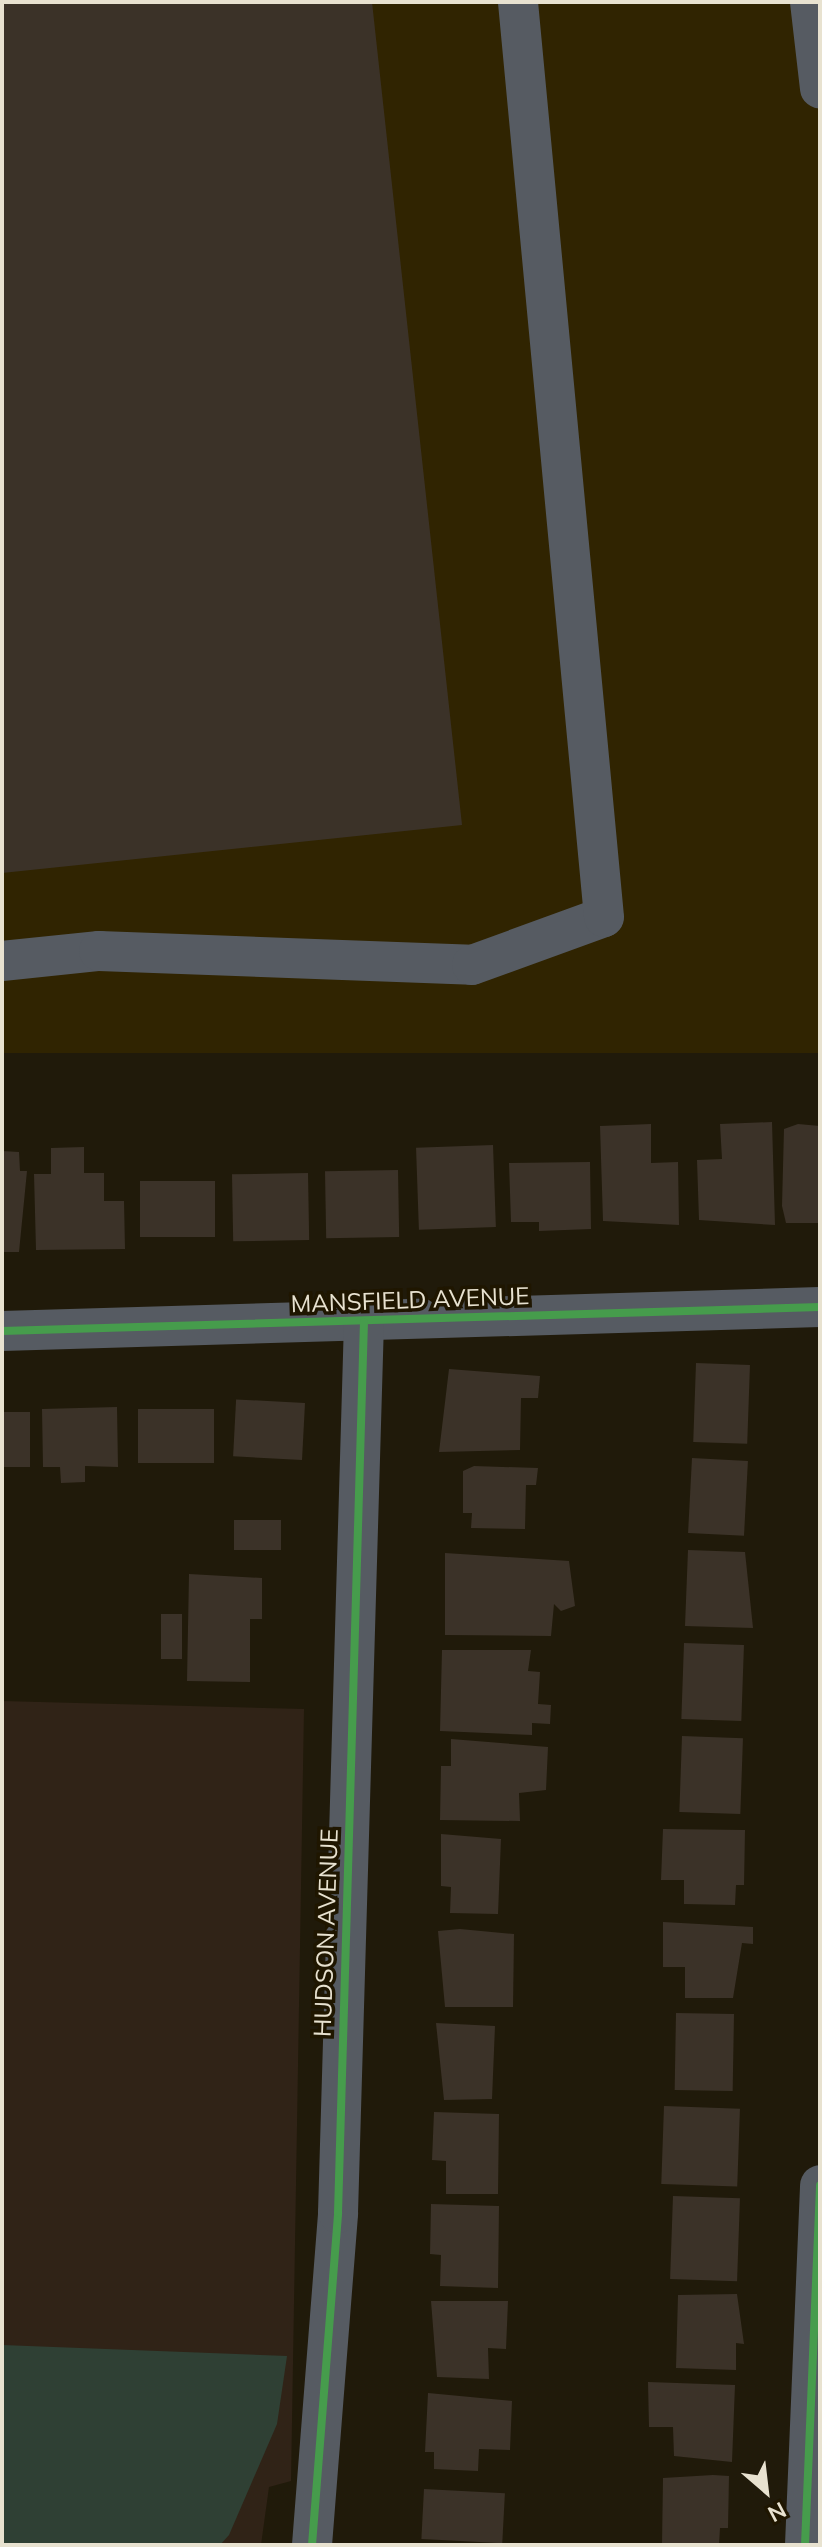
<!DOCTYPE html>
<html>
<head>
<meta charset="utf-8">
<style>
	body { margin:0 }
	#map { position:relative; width:822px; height:2547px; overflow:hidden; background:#201a0a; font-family:Mulish,sans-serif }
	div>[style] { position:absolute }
	.built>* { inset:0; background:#302401; transform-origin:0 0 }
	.education>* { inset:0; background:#302317 }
	.green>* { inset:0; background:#2f4034 }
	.building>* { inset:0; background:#3b3228; transform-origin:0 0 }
	.minor>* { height:40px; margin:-20px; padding:0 20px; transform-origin:20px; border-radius:20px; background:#565b62 }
	.cycleway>* { height:8px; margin:-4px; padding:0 4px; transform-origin:4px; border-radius:4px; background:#469c4c }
	span { translate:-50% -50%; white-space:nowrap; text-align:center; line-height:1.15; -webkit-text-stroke:7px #1f1600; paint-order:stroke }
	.street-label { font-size:24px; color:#e8e2d0 }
	.frame { position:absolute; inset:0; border:4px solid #e8e2d0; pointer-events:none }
	.north { position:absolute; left:726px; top:2451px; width:80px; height:80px; -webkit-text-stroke:6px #1f1600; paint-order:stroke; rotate:152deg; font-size:22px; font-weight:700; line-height:32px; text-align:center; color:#e8e2d0 }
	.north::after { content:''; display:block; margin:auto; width:28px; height:36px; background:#e8e2d0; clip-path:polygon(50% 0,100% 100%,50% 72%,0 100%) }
</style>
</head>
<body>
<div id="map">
	<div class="built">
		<i style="left:2px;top:2px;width:818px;height:1051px"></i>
	</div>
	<div class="education">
		<i style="clip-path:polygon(2px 1701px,304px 1709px,291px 2481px,269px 2487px,261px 2545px,2px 2545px)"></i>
	</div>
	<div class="green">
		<i style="clip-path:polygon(2px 2345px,287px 2356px,277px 2424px,229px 2535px,220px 2545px,2px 2545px)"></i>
	</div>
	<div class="building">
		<i style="clip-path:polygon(2px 2px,372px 2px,462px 825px,2px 873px)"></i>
		<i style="clip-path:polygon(772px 1122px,775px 1225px,699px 1220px,697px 1160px,722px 1159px,720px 1124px)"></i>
		<i style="clip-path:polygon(651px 1124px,651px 1163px,678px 1162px,679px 1225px,603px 1221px,600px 1126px)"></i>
		<i style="clip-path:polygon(798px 1124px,820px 1126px,820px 1223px,786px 1223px,782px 1206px,784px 1129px)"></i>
		<i style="left:493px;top:1145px;width:82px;height:77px;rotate:88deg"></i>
		<i style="clip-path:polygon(84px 1147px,84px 1173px,104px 1173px,104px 1201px,124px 1201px,125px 1249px,36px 1250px,34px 1174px,51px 1174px,51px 1148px)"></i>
		<i style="clip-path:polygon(2px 1151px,19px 1152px,20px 1171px,27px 1171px,19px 1252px,2px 1252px)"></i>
		<i style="clip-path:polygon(590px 1162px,591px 1229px,539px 1231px,539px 1222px,511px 1222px,509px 1163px)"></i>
		<i style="left:398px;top:1170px;width:67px;height:73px;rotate:89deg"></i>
		<i style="left:308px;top:1173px;width:67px;height:76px;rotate:89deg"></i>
		<i style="left:140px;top:1181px;width:75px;height:56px"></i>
		<i style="left:696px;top:1363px;width:54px;height:79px;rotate:2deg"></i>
		<i style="clip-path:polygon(449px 1369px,540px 1376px,538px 1398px,521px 1398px,520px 1450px,439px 1452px)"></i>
		<i style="left:305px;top:1403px;width:57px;height:69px;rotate:93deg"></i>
		<i style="clip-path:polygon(117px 1407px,118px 1467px,85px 1466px,85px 1482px,61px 1483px,60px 1467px,43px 1467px,42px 1409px)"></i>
		<i style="left:138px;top:1409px;width:76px;height:54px"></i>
		<i style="left:2px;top:1412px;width:28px;height:55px"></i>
		<i style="left:692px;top:1458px;width:56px;height:75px;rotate:3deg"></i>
		<i style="clip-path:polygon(474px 1466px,538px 1468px,536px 1485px,526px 1485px,525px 1529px,471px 1528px,472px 1513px,463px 1513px,463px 1471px)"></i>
		<i style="left:281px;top:1520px;width:30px;height:47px;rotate:90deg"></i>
		<i style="clip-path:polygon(688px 1550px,745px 1552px,753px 1628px,685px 1626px)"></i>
		<i style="clip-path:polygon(445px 1553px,569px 1561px,575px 1606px,561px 1611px,554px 1604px,551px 1636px,445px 1635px)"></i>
		<i style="clip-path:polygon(189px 1574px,262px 1578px,262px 1619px,250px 1619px,250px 1682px,187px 1681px)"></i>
		<i style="left:161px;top:1614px;width:21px;height:45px"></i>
		<i style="left:684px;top:1643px;width:60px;height:76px;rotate:2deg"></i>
		<i style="clip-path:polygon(442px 1650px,531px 1650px,528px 1671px,540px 1672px,538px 1704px,551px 1705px,550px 1724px,532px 1723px,532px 1735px,440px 1731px)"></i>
		<i style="left:682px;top:1736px;width:61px;height:76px;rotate:2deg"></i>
		<i style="clip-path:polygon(451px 1739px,548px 1747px,546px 1790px,519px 1793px,520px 1821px,440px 1820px,441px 1766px,451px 1766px)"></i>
		<i style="clip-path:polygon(663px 1829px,745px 1830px,744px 1885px,736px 1885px,735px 1905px,684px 1904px,684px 1880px,661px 1880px)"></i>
		<i style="clip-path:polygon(441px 1834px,501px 1839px,498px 1914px,450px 1913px,451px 1887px,441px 1886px)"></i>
		<i style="clip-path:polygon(663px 1922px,753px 1927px,753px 1944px,742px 1943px,733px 1998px,685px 1998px,685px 1967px,663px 1967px)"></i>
		<i style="clip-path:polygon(460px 1929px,514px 1934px,513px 2007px,445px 2007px,438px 1931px)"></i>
		<i style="left:676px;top:2013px;width:58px;height:77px;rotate:1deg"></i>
		<i style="clip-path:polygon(436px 2023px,495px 2026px,492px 2099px,444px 2100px)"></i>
		<i style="left:664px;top:2106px;width:76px;height:78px;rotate:2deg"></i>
		<i style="clip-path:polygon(434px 2112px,499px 2114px,498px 2194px,446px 2194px,446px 2161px,432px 2160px)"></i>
		<i style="left:673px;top:2196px;width:67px;height:83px;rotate:2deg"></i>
		<i style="clip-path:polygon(431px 2204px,499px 2206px,498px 2288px,440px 2286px,441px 2255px,430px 2254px)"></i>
		<i style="clip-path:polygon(737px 2294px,744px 2344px,736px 2343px,736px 2370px,676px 2368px,678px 2295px)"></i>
		<i style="clip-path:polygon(431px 2301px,508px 2301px,506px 2349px,488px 2348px,489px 2379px,437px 2377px)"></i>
		<i style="clip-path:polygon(648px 2382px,735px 2385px,732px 2462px,674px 2456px,673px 2427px,649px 2427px)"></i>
		<i style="clip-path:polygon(428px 2393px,512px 2401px,510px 2450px,479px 2449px,478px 2471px,434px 2469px,434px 2452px,425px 2452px)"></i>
		<i style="clip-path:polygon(713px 2475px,729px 2476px,728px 2528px,720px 2528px,719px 2545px,662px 2545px,663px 2478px)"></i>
		<i style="left:424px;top:2489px;width:81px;height:50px;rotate:3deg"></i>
	</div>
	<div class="minor">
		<i style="left:810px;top:2px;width:87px;rotate:83.4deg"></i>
		<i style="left:2px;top:961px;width:98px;rotate:-5.9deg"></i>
		<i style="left:99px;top:951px;width:373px;rotate:2.1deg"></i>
		<i style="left:472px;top:965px;width:140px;rotate:-20deg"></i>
		<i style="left:604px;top:917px;width:919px;rotate:-95.37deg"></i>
		<i style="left:2px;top:1331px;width:818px;rotate:-1.68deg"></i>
		<i style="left:312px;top:2545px;width:333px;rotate:-85.5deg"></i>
		<i style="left:338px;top:2213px;width:891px;rotate:-88.33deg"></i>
		<i style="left:805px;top:2545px;width:360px;rotate:-87.6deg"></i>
	</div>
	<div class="cycleway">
		<i style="left:2px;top:1331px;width:818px;rotate:-1.68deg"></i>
		<i style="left:312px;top:2545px;width:333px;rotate:-85.5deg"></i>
		<i style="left:338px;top:2213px;width:891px;rotate:-88.33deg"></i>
		<i style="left:805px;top:2545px;width:360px;rotate:-87.6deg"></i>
	</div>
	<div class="street-label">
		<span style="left:410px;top:1300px;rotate:-2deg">MANSFIELD AVENUE</span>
		<span style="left:326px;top:1933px;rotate:-88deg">HUDSON AVENUE</span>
	</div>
	<div class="frame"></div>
	<div class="north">N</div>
</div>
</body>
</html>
